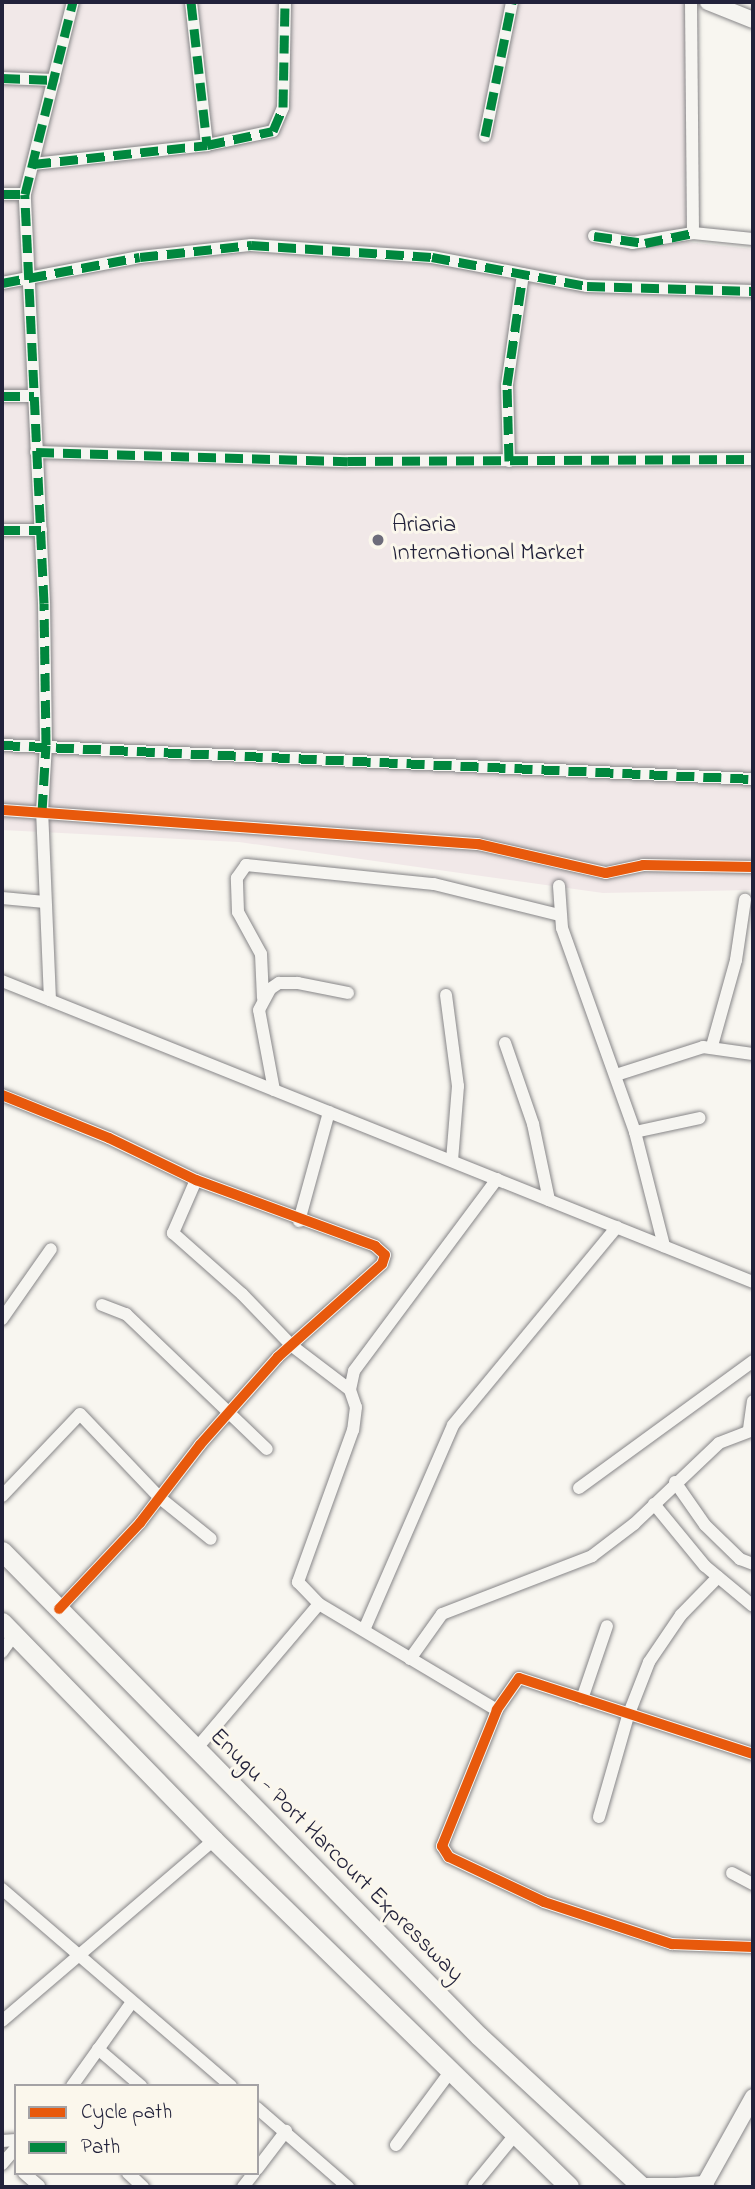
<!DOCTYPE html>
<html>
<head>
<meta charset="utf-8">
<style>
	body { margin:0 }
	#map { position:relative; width:755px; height:2189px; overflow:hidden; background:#f8f6f0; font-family:"Indie Flower",sans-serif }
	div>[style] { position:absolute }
	.built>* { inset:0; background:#f1e8e8 }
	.roads { filter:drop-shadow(0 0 2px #878688) drop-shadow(0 0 2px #878688) }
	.minor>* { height:12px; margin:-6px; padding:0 6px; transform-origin:6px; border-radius:6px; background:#f6f5f1 }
	.major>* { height:16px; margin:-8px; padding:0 8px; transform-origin:8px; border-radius:8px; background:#f6f5f1 }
	.highway>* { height:19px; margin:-9.5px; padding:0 9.5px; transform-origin:9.5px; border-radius:9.5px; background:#f6f5f1 }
	.quiet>* { height:9px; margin-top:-4.5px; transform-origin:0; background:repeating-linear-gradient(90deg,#00873e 0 18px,transparent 0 27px) }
	.cycleway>* { height:10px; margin:-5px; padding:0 5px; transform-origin:5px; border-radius:5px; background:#e8590c }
	.dots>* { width:19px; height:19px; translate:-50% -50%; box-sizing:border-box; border:4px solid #fbf7ec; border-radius:50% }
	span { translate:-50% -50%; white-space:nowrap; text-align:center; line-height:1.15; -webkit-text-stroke:6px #fbf7ec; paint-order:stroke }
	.poi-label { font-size:24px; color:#22223b }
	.left { translate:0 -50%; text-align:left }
	.street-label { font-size:24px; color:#22223b }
	.frame { position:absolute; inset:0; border:4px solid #22223b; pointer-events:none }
	.legend { position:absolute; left:14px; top:2084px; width:245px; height:91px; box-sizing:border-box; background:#fbf7ec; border:2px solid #a4a2a5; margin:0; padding:9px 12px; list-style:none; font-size:21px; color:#22223b }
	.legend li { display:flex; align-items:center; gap:14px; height:35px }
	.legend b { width:35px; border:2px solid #a4a2a5 }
</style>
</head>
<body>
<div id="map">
	<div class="built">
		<i style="clip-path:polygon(2px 2px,688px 2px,687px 242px,753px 249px,753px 890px,603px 893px,239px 842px,2px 830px)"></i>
	</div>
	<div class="roads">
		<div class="minor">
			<i style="left:191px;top:2px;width:144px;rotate:83.6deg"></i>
			<i style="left:691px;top:2px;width:231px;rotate:89.5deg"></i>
			<i style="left:2px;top:78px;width:52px;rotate:2.2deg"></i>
			<i style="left:485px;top:136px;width:137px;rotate:-78.6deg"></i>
			<i style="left:33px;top:164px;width:175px;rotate:-6.2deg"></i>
			<i style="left:207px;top:145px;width:67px;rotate:-12deg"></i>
			<i style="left:273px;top:131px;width:26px;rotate:-67deg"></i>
			<i style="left:283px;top:107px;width:105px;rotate:-88.9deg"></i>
			<i style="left:2px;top:194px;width:23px"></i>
			<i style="left:594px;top:236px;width:39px;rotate:10deg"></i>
			<i style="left:632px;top:243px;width:62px;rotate:-9.3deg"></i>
			<i style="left:693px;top:233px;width:60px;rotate:5.7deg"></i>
			<i style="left:2px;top:283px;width:140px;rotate:-10.7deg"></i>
			<i style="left:140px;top:257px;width:112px;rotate:-6.2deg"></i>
			<i style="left:251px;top:245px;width:181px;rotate:3.8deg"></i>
			<i style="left:432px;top:257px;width:158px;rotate:10.6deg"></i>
			<i style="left:587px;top:286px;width:166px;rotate:1.7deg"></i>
			<i style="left:2px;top:396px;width:32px"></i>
			<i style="left:36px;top:452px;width:312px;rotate:1.7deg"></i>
			<i style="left:348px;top:461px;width:405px;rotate:-0.3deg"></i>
			<i style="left:509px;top:461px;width:76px;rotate:-91.5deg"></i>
			<i style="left:507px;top:385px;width:112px;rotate:-81.8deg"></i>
			<i style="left:2px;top:530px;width:39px"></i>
			<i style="left:2px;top:745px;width:752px;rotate:2.59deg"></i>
			<i style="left:2px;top:810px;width:477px;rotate:4.1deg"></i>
			<i style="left:478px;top:844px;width:131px;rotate:12.8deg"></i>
			<i style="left:606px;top:873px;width:38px;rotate:-12deg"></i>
			<i style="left:643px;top:865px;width:110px;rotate:1deg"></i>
			<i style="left:559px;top:886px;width:42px;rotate:85.9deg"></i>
			<i style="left:562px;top:928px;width:217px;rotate:70.3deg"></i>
			<i style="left:635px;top:1132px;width:118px;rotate:75.7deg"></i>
			<i style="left:2px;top:898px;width:43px;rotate:5.3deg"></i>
			<i style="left:2px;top:981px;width:809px;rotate:21.84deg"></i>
			<i style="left:446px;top:995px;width:92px;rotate:82.5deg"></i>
			<i style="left:458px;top:1086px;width:75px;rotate:94.6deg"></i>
			<i style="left:263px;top:998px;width:44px;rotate:-92.6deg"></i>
			<i style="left:261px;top:954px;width:48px;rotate:-118.7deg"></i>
			<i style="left:238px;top:912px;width:34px;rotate:-92deg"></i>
			<i style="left:237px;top:878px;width:16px;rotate:-55deg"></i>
			<i style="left:246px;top:865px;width:189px;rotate:5.8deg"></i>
			<i style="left:434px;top:884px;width:129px;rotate:13.9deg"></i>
			<i style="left:50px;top:1000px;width:188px;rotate:-92.4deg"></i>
			<i style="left:42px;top:812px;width:67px;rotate:-86.6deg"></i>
			<i style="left:46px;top:745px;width:142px;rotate:-90.8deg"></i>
			<i style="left:44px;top:603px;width:409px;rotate:-92.7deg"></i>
			<i style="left:25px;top:194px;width:198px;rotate:-76deg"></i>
			<i style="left:505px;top:1043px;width:86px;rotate:70.9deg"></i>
			<i style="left:533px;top:1124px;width:78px;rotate:78.1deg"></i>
			<i style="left:712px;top:1046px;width:89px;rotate:-74.4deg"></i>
			<i style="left:736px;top:960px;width:61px;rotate:-81.5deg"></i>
			<i style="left:616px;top:1075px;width:91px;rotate:-17.8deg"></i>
			<i style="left:703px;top:1047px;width:50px;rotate:8deg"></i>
			<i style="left:274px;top:1090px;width:81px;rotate:-100.6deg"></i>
			<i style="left:259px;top:1010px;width:24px;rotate:-62deg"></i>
			<i style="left:270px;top:989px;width:11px;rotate:-34deg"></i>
			<i style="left:279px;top:983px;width:19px"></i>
			<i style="left:298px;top:983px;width:51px;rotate:11.3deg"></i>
			<i style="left:2px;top:1095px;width:115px;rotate:21.9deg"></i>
			<i style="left:109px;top:1138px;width:97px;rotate:25.8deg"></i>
			<i style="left:196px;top:1180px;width:191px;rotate:20.2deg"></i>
			<i style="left:375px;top:1246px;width:13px;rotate:42deg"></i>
			<i style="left:385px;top:1255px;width:9px;rotate:108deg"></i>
			<i style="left:382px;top:1264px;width:140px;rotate:138.2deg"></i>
			<i style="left:278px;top:1357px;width:118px;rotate:131.6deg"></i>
			<i style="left:200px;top:1445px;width:98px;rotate:127.6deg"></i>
			<i style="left:140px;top:1523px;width:118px;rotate:133.3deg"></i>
			<i style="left:635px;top:1132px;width:66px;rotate:-12.2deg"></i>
			<i style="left:497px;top:1179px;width:239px;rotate:126.7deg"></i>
			<i style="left:354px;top:1371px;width:19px;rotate:102deg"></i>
			<i style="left:350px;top:1390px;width:18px;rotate:71deg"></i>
			<i style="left:356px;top:1407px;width:23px;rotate:97deg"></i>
			<i style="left:353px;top:1430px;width:162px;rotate:109.9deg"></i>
			<i style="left:298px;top:1582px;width:30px;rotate:46deg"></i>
			<i style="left:319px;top:1604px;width:207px;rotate:30.8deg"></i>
			<i style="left:196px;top:1180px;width:58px;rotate:113.5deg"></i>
			<i style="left:173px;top:1233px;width:92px;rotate:41.5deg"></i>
			<i style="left:242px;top:1294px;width:71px;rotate:46.1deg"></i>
			<i style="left:291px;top:1345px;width:74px;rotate:37.3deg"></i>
			<i style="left:299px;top:1221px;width:113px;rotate:-74.6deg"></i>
			<i style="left:102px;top:1305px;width:26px;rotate:21deg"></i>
			<i style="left:126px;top:1314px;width:195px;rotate:43.8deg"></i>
			<i style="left:2px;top:1319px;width:85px;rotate:-55deg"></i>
			<i style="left:749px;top:1429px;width:28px;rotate:-82deg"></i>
			<i style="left:675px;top:1482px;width:52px;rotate:55.1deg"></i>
			<i style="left:705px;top:1525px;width:49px;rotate:44.2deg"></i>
			<i style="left:740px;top:1559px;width:14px;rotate:21deg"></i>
			<i style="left:579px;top:1488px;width:215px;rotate:-36.1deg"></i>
			<i style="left:2px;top:1496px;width:113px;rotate:-46.4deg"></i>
			<i style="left:80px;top:1414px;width:116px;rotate:46.4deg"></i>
			<i style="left:160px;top:1498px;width:65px;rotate:38.8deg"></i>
			<i style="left:654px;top:1504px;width:80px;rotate:50.6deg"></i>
			<i style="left:705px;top:1566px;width:62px;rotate:39.8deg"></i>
			<i style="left:364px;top:1630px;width:223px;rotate:-66.5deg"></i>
			<i style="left:453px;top:1425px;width:257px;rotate:-50.4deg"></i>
			<i style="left:2px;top:1652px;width:21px;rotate:-55deg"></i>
			<i style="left:410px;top:1659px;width:55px;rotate:-54.6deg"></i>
			<i style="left:442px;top:1614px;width:161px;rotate:-21.1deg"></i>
			<i style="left:592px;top:1556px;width:53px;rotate:-37.3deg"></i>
			<i style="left:634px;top:1524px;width:117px;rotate:-43.6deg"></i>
			<i style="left:719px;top:1443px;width:36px;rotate:-21deg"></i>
			<i style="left:582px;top:1699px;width:77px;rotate:-71.1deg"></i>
			<i style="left:196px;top:1749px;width:190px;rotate:-49.7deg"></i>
			<i style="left:753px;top:1754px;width:246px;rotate:-162deg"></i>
			<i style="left:519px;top:1678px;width:39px;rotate:125deg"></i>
			<i style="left:497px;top:1710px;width:147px;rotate:112deg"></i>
			<i style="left:442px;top:1846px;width:13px;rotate:58deg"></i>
			<i style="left:449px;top:1857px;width:105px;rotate:25.3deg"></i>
			<i style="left:544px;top:1902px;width:135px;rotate:18.2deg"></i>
			<i style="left:672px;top:1944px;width:81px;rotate:2.1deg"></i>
			<i style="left:599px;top:1817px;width:105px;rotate:-74deg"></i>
			<i style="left:628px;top:1716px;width:58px;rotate:-68.7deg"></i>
			<i style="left:649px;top:1662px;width:57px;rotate:-55.8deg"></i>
			<i style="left:681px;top:1615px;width:53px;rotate:-45.8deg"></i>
			<i style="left:732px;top:1873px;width:24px;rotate:28deg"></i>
			<i style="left:2px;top:1889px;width:302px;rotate:40.7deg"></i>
			<i style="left:2px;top:2021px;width:279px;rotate:-40.5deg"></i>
			<i style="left:98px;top:2049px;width:57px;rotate:40.7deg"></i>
			<i style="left:72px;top:2086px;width:103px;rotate:-54.5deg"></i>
			<i style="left:257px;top:2108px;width:121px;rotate:41deg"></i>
			<i style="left:2px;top:2141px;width:14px;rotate:-4deg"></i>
			<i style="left:396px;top:2145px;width:91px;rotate:-53.5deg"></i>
			<i style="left:2px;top:2164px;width:21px;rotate:-49deg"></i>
			<i style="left:257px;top:2169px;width:48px;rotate:-52.7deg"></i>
			<i style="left:24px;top:2173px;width:20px;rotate:41deg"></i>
			<i style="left:128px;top:2173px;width:21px;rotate:43deg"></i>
			<i style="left:474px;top:2185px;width:63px;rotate:-50.8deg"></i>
			<i style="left:243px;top:2187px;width:18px;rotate:-52deg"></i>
		</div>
		<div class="major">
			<i style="left:708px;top:2px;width:48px;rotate:21.8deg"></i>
			<i style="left:703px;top:2187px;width:103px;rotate:-60.9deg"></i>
		</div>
		<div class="highway">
			<i style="left:2px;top:1551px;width:680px;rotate:45.48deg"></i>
			<i style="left:479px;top:2036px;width:222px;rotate:42.8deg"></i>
			<i style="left:2px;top:1622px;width:304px;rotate:45.8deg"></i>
			<i style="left:214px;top:1840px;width:496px;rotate:44.3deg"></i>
			<i style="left:642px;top:2187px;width:32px"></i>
			<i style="left:676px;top:2187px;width:28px;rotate:-4deg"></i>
		</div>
	</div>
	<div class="quiet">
		<i style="left:191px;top:2px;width:144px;rotate:83.6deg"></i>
		<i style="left:2px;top:78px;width:52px;rotate:2.2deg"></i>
		<i style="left:485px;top:136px;width:137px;rotate:-78.6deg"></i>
		<i style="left:33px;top:164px;width:175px;rotate:-6.2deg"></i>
		<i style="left:207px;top:145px;width:67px;rotate:-12deg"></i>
		<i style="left:273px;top:131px;width:26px;rotate:-67deg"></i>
		<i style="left:283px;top:107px;width:105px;rotate:-88.9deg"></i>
		<i style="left:2px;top:194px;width:23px"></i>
		<i style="left:594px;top:236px;width:51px;rotate:7.8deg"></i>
		<i style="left:645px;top:243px;width:49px;rotate:-11.8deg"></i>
		<i style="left:2px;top:283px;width:140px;rotate:-10.7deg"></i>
		<i style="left:140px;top:257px;width:112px;rotate:-6.2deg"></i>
		<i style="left:251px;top:245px;width:181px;rotate:3.8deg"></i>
		<i style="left:432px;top:257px;width:158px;rotate:10.6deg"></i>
		<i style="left:587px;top:286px;width:166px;rotate:1.7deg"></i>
		<i style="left:2px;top:396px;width:32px"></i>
		<i style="left:36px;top:452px;width:312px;rotate:1.7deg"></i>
		<i style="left:348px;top:461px;width:405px;rotate:-0.3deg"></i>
		<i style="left:509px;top:461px;width:76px;rotate:-91.5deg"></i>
		<i style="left:507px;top:385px;width:112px;rotate:-81.8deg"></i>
		<i style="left:2px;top:530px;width:39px"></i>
		<i style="left:2px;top:745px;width:752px;rotate:2.59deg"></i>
		<i style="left:42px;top:812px;width:67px;rotate:-86.6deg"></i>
		<i style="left:46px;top:745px;width:142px;rotate:-90.8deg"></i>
		<i style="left:44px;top:603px;width:409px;rotate:-92.7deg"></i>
		<i style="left:25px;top:194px;width:198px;rotate:-76deg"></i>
	</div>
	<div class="cycleway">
		<i style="left:2px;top:810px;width:477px;rotate:4.1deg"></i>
		<i style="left:478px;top:844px;width:131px;rotate:12.8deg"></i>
		<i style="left:606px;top:873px;width:38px;rotate:-12deg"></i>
		<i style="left:643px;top:865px;width:110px;rotate:1deg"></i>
		<i style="left:2px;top:1095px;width:115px;rotate:21.9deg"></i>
		<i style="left:109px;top:1138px;width:97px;rotate:25.8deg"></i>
		<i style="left:196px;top:1180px;width:191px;rotate:20.2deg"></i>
		<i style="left:375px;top:1246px;width:13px;rotate:42deg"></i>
		<i style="left:385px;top:1255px;width:9px;rotate:108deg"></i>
		<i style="left:382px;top:1264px;width:140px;rotate:138.2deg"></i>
		<i style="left:278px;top:1357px;width:118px;rotate:131.6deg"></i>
		<i style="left:200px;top:1445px;width:98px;rotate:127.6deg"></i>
		<i style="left:140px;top:1523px;width:118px;rotate:133.3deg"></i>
		<i style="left:753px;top:1754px;width:246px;rotate:-162deg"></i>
		<i style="left:519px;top:1678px;width:39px;rotate:125deg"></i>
		<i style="left:497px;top:1710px;width:147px;rotate:112deg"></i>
		<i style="left:442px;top:1846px;width:13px;rotate:58deg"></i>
		<i style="left:449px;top:1857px;width:105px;rotate:25.3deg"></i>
		<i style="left:544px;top:1902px;width:135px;rotate:18.2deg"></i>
		<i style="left:672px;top:1944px;width:81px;rotate:2.1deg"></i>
	</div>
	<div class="dots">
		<i style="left:378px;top:540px;background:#6d6c7a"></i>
	</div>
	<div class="poi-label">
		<span class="left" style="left:392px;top:540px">Ariaria<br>International Market</span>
	</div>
	<div class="street-label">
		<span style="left:336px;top:1856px;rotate:45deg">Enugu - Port Harcourt Expressway</span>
	</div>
	<div class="frame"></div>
	<ul class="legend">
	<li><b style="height:9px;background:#e8590c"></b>Cycle path</li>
	<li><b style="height:9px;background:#00873e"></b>Path</li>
	</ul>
</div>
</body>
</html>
